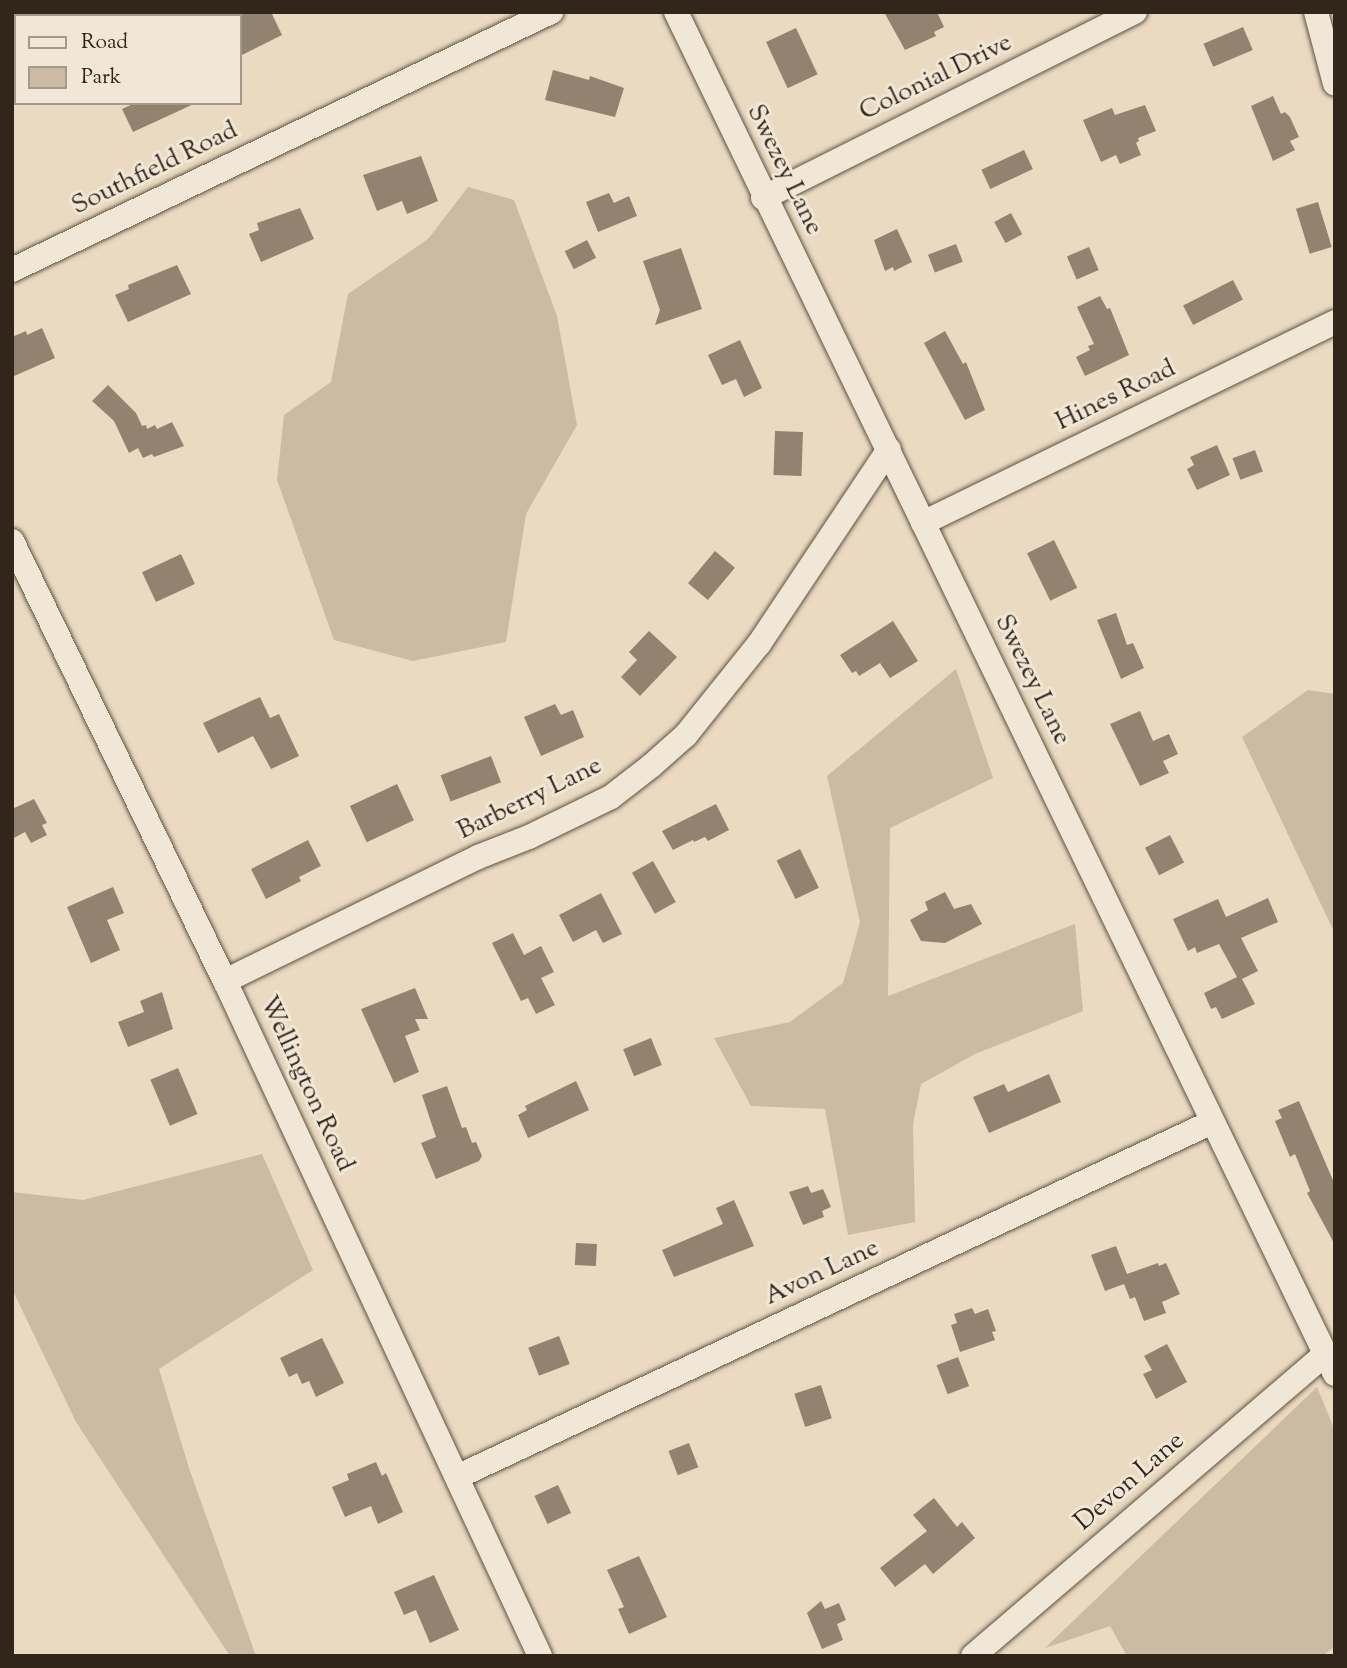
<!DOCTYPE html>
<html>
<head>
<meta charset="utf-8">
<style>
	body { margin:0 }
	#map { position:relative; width:1347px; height:1668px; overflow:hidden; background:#eadac1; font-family:"Sorts Mill Goudy",serif }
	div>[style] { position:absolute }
	.green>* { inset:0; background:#cbbba5 }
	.building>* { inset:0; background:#928371; transform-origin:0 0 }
	.roads { filter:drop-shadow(0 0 2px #605244) drop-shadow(0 0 2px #605244) }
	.minor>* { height:24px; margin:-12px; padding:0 12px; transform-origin:12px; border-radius:12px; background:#f1e7d7 }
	span { translate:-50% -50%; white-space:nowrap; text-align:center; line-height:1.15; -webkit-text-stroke:6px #f1e7d7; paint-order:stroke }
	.street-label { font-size:26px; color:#32251a }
	.frame { position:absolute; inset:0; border:14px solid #32251a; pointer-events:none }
	.legend { position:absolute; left:14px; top:14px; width:228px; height:91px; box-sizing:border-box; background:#f1e7d7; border:2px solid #a5998b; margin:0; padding:9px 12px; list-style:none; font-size:21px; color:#32251a }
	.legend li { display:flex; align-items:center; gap:14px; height:35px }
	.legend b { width:35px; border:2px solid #a5998b }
</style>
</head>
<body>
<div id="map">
	<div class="green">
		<i style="clip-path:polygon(468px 187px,514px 200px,557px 316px,577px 425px,526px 514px,506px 642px,413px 661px,334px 640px,277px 480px,284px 415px,331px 382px,348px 294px,428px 239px)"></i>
		<i style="clip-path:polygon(956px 669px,993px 778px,890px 828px,888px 996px,1075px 924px,1083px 1011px,975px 1054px,921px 1084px,913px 1124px,915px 1222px,848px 1235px,825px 1109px,751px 1106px,714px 1038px,790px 1022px,843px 983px,860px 922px,827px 776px)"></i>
		<i style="clip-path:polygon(1308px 690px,1335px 694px,1335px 934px,1242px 737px)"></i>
		<i style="clip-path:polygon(262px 1154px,313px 1270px,159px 1369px,189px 1468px,256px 1656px,230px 1656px,76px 1422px,12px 1289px,12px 1192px,83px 1200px)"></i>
		<i style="clip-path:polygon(1317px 1387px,1335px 1431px,1335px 1647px,1322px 1656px,1127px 1656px,1110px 1626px,1045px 1648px)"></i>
	</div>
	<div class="building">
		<i style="clip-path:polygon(240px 12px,271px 12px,282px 35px,240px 56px)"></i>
		<i style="clip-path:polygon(884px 12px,937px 12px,944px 27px,934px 32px,936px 36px,905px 50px)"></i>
		<i style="left:1243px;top:27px;width:25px;height:43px;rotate:67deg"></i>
		<i style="left:796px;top:28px;width:51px;height:33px;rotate:65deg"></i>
		<i style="clip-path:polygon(553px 70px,589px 80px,590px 76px,624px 88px,615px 117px,545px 100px)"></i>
		<i style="clip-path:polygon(1273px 96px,1281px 114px,1285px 112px,1290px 117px,1299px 137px,1290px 141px,1295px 150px,1273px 161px,1251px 106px)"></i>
		<i style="clip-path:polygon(135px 103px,196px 103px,133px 132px,122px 109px)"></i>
		<i style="clip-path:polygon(1145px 105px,1156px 131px,1138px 138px,1139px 141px,1136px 143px,1141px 155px,1120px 164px,1116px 155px,1101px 162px,1083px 120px,1112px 108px,1115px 115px)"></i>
		<i style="left:1024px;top:150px;width:21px;height:47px;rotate:65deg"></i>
		<i style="clip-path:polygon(421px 156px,438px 201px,407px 214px,402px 201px,377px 211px,363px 175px)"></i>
		<i style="clip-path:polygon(609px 193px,614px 203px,629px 196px,637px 216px,598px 232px,586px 202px)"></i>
		<i style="left:1318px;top:202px;width:47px;height:23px;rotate:73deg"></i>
		<i style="clip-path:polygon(300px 208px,314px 239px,261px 262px,249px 234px,259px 230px,257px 223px)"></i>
		<i style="left:1011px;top:213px;width:24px;height:19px;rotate:62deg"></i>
		<i style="clip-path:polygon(897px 229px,912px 262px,894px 271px,893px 267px,885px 271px,874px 240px)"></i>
		<i style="left:587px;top:240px;width:20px;height:25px;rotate:63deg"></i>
		<i style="left:956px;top:244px;width:19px;height:30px;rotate:69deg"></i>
		<i style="left:1089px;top:247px;width:25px;height:24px;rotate:67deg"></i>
		<i style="clip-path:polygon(681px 248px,702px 309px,655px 325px,660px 310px,643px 261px)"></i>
		<i style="clip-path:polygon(177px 265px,191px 294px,128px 322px,115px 295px,129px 289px,128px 285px)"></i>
		<i style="left:1233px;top:280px;width:22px;height:56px;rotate:63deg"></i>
		<i style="clip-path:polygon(1100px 296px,1107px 309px,1110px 308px,1129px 355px,1085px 376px,1076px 357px,1090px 350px,1088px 346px,1094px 344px,1077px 307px)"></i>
		<i style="clip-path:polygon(42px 328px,55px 358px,12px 377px,12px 337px,26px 331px,27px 335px)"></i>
		<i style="clip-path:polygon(945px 331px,963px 364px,966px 362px,985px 410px,965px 420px,924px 343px)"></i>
		<i style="clip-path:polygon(740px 340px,762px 388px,744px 397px,736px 379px,722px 385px,708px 355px)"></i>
		<i style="clip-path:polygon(108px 385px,136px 413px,142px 426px,146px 425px,147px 429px,155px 425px,157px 429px,172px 422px,184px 446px,154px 457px,152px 454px,143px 458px,138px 448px,129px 453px,114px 421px,92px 401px)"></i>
		<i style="left:775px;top:431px;width:28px;height:44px;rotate:2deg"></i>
		<i style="clip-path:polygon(1217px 445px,1230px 475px,1197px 490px,1187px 469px,1194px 465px,1190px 457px)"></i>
		<i style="left:1255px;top:450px;width:23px;height:24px;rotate:70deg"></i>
		<i style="left:1054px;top:540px;width:53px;height:30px;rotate:64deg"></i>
		<i style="left:715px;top:551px;width:26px;height:42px;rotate:40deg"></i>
		<i style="left:181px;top:554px;width:33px;height:43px;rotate:65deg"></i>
		<i style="clip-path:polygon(1116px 613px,1127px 645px,1133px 643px,1144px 668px,1121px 679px,1097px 620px)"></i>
		<i style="clip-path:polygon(893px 621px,918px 661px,890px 678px,880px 663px,859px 676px,856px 671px,852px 673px,840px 655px)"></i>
		<i style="clip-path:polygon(649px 631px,677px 657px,640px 696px,621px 677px,637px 660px,629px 652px)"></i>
		<i style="clip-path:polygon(260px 697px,270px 718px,279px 714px,299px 756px,271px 769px,253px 736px,218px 753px,203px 723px)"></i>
		<i style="clip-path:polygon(555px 704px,561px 715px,573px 710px,584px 737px,541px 756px,524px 717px)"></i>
		<i style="clip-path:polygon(1140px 711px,1153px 741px,1169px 734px,1178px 754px,1163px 761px,1169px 773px,1140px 786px,1110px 724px)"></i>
		<i style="left:491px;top:756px;width:28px;height:54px;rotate:69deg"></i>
		<i style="left:397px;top:784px;width:40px;height:52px;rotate:65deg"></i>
		<i style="clip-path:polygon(34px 799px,47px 823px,42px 825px,47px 835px,31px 843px,25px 832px,12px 839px,12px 809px)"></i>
		<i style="clip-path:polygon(716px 804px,729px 830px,708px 841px,705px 837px,694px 842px,693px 840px,673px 850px,662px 831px)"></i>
		<i style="left:1170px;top:835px;width:31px;height:28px;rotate:63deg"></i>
		<i style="clip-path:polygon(308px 840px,321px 866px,299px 877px,301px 881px,266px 899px,251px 869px)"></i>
		<i style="left:800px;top:849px;width:43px;height:26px;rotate:64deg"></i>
		<i style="left:653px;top:861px;width:47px;height:24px;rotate:61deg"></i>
		<i style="clip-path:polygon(113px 887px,124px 913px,107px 920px,120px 950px,91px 963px,67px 907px)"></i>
		<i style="clip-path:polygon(945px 892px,954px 909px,971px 904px,982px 924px,945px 943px,921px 941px,910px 920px,928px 910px,925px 902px)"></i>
		<i style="clip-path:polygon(601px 893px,622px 934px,603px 943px,596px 930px,573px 942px,559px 915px)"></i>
		<i style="clip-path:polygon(1268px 898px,1278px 922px,1241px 938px,1258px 971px,1242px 979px,1255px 1004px,1222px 1019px,1216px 1007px,1211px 1009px,1204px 993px,1237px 977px,1219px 944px,1197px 953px,1195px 947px,1188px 951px,1173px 919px,1218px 899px,1226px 917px)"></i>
		<i style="clip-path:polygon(513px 933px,524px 955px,541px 946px,554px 972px,541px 978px,555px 1005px,536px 1014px,528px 998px,521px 1001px,492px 943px)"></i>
		<i style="clip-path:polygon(415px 988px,428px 1019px,415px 1019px,420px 1030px,405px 1036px,419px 1072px,394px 1083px,361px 1009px)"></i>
		<i style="clip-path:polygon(162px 992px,173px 1029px,128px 1047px,118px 1022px,144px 1012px,140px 1001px)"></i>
		<i style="left:651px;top:1038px;width:29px;height:30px;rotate:68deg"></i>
		<i style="left:178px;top:1068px;width:50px;height:30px;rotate:67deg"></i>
		<i style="clip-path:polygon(1049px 1074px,1061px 1102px,989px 1133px,973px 1097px,1004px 1084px,1008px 1092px)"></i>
		<i style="clip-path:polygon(576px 1081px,589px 1110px,528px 1138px,518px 1115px,527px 1110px,525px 1106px)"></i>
		<i style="clip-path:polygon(447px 1086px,462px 1128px,466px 1127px,472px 1143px,476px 1142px,482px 1156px,479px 1161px,436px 1179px,421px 1143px,436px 1137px,422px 1095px)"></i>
		<i style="clip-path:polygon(1299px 1101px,1335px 1185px,1335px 1245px,1307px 1193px,1310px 1191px,1295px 1154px,1290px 1157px,1275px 1121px,1282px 1118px,1278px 1110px)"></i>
		<i style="clip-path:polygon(808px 1186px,811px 1193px,823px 1189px,831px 1207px,822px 1211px,824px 1217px,803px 1225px,789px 1192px)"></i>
		<i style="clip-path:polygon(734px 1200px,754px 1246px,674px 1277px,662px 1250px,723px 1224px,716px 1208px)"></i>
		<i style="left:576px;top:1243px;width:21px;height:22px;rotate:3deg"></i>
		<i style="clip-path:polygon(1116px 1246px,1127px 1274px,1158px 1263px,1159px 1266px,1166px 1263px,1180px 1294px,1162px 1302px,1166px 1313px,1144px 1321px,1135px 1297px,1130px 1299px,1124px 1284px,1105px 1291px,1091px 1255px)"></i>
		<i style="clip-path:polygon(972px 1308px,975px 1314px,988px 1309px,996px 1331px,992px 1332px,995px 1340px,960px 1352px,951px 1325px,957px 1323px,954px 1314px)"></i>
		<i style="left:559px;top:1336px;width:30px;height:33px;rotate:69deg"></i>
		<i style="clip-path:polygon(322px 1338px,344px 1383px,316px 1397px,309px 1381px,302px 1384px,297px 1373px,289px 1377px,280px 1358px)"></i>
		<i style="clip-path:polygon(1167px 1344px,1187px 1382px,1156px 1399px,1143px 1374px,1152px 1370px,1144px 1356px)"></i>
		<i style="left:958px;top:1357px;width:31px;height:23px;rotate:69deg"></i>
		<i style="left:821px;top:1385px;width:35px;height:28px;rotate:72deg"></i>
		<i style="left:689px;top:1443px;width:26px;height:22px;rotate:69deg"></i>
		<i style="clip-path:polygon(376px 1462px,382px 1476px,386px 1473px,403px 1512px,378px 1524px,371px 1506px,345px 1517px,332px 1487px,349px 1480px,347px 1474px)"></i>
		<i style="left:558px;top:1485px;width:31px;height:26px;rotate:65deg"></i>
		<i style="clip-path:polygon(934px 1498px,957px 1527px,962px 1522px,975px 1538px,933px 1574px,925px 1564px,895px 1587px,880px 1568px,927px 1531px,913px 1515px)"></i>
		<i style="clip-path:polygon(639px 1556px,667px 1617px,629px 1634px,618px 1609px,624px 1607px,607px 1570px)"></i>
		<i style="clip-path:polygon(434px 1575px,459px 1630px,430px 1643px,416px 1610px,404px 1615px,394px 1592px)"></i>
		<i style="clip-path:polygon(821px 1601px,825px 1609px,839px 1603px,846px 1620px,837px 1624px,843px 1640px,822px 1649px,807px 1613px)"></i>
	</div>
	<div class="roads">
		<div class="minor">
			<i style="left:676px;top:12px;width:1513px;rotate:64.18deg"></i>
			<i style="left:1316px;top:12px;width:74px;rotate:75.2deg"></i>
			<i style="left:763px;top:198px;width:416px;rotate:-26.6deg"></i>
			<i style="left:12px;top:270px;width:598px;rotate:-25.58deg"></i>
			<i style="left:923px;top:523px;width:458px;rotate:-26deg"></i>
			<i style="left:12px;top:541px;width:489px;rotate:64.2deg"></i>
			<i style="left:225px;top:981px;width:745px;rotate:64.98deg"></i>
			<i style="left:225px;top:981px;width:282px;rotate:-26.1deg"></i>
			<i style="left:478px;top:857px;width:55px;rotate:-21.4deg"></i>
			<i style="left:529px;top:837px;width:91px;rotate:-26deg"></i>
			<i style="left:611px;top:797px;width:51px;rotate:-37.8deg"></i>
			<i style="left:651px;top:766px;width:47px;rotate:-41.5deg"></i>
			<i style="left:686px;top:735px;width:117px;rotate:-51.3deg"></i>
			<i style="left:759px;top:644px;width:234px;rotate:-56.3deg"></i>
			<i style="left:457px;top:1477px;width:834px;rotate:-25.18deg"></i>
			<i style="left:973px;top:1656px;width:465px;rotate:-40.6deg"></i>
		</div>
	</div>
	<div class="street-label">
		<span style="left:936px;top:78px;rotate:-26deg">Colonial Drive</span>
		<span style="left:155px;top:169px;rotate:-26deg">Southfield Road</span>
		<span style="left:784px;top:170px;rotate:64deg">Swezey Lane</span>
		<span style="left:1116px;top:396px;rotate:-26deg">Hines Road</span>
		<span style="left:1032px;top:680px;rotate:64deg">Swezey Lane</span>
		<span style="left:530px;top:799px;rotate:-26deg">Barberry Lane</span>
		<span style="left:306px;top:1084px;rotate:65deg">Wellington Road</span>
		<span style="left:822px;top:1273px;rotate:-25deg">Avon Lane</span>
		<span style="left:1130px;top:1482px;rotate:-41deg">Devon Lane</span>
	</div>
	<div class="frame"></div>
	<ul class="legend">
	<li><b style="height:9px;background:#f1e7d7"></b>Road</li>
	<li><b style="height:19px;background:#cbbba5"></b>Park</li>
	</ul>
</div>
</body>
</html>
